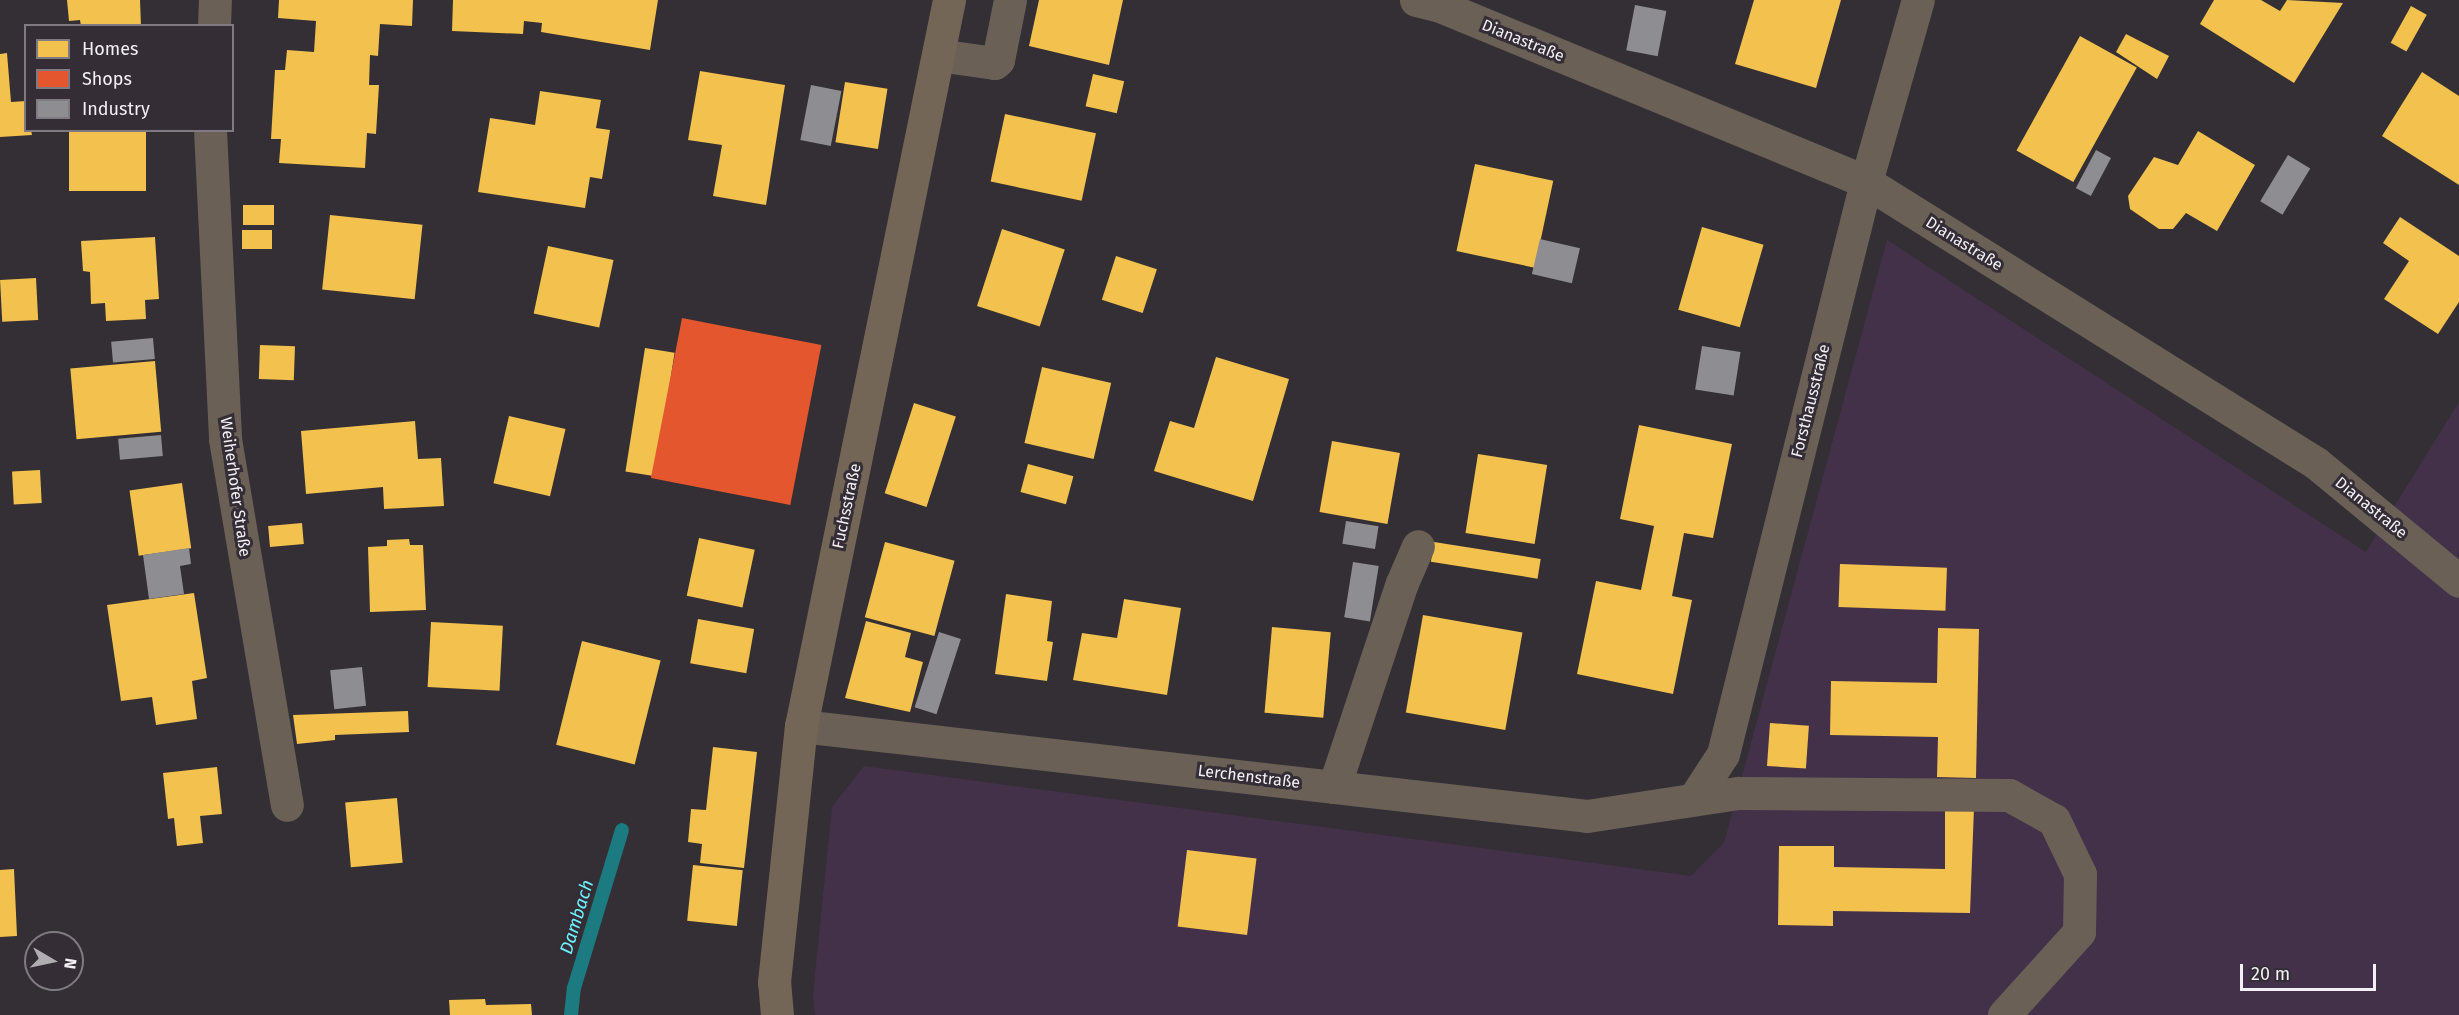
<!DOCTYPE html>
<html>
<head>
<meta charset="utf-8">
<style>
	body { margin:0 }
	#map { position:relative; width:2459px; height:1015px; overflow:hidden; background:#332f34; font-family:"Fira Sans",sans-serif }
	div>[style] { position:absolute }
	.green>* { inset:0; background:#43314a }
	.homes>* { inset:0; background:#f2c14e; transform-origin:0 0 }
	.shops>* { inset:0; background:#e4572e; transform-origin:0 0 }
	.industry>* { inset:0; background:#8d8d92; transform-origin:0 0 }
	.stream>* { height:14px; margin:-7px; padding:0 7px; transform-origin:7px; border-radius:7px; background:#1c7a81 }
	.minor>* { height:33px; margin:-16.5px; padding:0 16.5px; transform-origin:16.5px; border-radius:16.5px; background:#6a6056 }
	.major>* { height:33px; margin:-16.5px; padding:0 16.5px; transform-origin:16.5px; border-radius:16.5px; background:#746657 }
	span { translate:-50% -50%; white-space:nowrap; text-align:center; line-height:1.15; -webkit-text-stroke:6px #342d36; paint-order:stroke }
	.street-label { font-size:16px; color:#f3eff4 }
	.water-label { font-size:18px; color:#6df3ff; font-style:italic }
	.legend { position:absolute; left:24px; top:24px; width:210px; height:108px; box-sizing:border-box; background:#342d36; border:2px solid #807b82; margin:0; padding:8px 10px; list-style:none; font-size:18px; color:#f3eff4 }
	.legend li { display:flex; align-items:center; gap:12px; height:30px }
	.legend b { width:30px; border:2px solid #807b82 }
	.north { position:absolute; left:24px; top:931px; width:60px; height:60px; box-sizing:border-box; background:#342d36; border:2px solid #807b82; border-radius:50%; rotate:99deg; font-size:16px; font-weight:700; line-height:24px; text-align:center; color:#f3eff4 }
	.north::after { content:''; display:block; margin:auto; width:21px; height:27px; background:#b0acb1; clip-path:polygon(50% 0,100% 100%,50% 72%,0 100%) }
	.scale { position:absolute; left:2240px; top:964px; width:136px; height:27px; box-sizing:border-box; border:3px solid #f3eff4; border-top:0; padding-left:8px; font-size:18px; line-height:21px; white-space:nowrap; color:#f3eff4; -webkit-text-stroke:4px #342d36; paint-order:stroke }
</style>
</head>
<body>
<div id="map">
	<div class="green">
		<i style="clip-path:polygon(1887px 240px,2366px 552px,2459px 402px,2459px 1015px,815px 1015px,813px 994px,832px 807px,864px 766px,1691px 876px,1724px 843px)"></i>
	</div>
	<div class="homes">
		<i style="clip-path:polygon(67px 0,140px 0,141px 26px,81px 26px,80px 20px,69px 21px)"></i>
		<i style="clip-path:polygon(279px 0,413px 0,412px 26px,380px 24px,378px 56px,370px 55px,369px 85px,379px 85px,376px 134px,367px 133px,365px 168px,279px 163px,281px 139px,271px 139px,275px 70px,285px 70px,287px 50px,314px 52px,316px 21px,278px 18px)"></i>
		<i style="clip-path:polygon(453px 0,658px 0,650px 50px,541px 32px,542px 23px,524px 21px,523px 34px,452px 31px)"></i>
		<i style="clip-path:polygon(1039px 0,1123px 0,1109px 65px,1029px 46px)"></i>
		<i style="clip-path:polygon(1754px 0,1841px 0,1816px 88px,1735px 64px)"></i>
		<i style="clip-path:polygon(2214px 0,2261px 0,2280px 11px,2287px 0,2343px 3px,2294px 83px,2200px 24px)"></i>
		<i style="left:2411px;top:6px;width:18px;height:42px;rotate:29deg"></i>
		<i style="clip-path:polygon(2126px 34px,2169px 56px,2157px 79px,2116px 52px)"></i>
		<i style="left:2080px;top:36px;width:65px;height:131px;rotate:29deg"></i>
		<i style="clip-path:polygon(7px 53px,11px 102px,26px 101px,26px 130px,31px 130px,32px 135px,0 137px,0 54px)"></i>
		<i style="clip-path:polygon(700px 71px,785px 85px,766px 205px,713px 196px,722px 145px,688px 140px)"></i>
		<i style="clip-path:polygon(2422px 72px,2459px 96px,2459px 185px,2382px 136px)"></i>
		<i style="left:1093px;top:74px;width:32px;height:33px;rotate:13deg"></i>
		<i style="left:845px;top:82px;width:43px;height:61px;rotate:9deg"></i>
		<i style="clip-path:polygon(540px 91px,601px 100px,596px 128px,610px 130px,602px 179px,590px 177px,585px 208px,478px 192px,490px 118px,535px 125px)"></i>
		<i style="left:1005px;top:114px;width:93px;height:69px;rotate:12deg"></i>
		<i style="left:69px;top:130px;width:77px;height:61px"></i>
		<i style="clip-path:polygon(2198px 131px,2255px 165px,2217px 231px,2186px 213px,2173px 229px,2159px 229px,2130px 209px,2128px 196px,2154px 157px,2178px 165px)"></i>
		<i style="left:1475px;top:164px;width:80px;height:89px;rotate:12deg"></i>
		<i style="left:274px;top:205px;width:20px;height:31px;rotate:90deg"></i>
		<i style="left:330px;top:215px;width:93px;height:75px;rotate:6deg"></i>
		<i style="clip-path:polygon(2400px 217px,2459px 256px,2459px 302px,2438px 334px,2384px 299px,2409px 261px,2383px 243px)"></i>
		<i style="left:1702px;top:227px;width:64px;height:86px;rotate:16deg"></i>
		<i style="left:1002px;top:229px;width:66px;height:81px;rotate:18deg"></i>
		<i style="left:242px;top:230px;width:30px;height:19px"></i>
		<i style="clip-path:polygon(155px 237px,159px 299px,145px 300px,146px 319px,106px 321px,105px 303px,91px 304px,90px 272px,83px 271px,81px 241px)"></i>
		<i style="left:548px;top:246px;width:67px;height:69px;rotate:12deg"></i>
		<i style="left:1116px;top:256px;width:43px;height:46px;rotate:18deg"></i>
		<i style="left:36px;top:278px;width:42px;height:36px;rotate:87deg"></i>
		<i style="left:260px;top:345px;width:35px;height:34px;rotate:2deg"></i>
		<i style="left:645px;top:348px;width:30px;height:125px;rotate:9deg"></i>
		<i style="clip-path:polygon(1216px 357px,1289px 379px,1253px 501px,1154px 471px,1170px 421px,1194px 428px)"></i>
		<i style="left:155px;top:361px;width:71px;height:85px;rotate:85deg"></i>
		<i style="left:1042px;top:367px;width:71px;height:78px;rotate:13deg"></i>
		<i style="left:914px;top:403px;width:44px;height:95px;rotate:18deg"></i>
		<i style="left:509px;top:416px;width:58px;height:69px;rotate:13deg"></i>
		<i style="clip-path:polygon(415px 421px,418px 459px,441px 458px,444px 506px,384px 509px,383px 487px,306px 494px,301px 431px)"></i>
		<i style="clip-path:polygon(1639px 425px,1732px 444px,1713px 538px,1684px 533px,1672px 596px,1692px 600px,1673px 694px,1577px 674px,1596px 581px,1641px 590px,1654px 526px,1620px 519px)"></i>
		<i style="left:1332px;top:441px;width:69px;height:72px;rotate:10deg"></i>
		<i style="left:1478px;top:454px;width:70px;height:80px;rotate:9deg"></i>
		<i style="left:1028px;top:464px;width:47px;height:29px;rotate:15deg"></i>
		<i style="left:40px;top:470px;width:33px;height:28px;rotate:87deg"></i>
		<i style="left:182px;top:483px;width:66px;height:53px;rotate:82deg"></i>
		<i style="left:302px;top:523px;width:21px;height:34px;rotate:85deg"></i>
		<i style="left:699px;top:538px;width:57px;height:59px;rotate:12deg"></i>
		<i style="clip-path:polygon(409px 539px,410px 545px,423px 545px,426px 610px,370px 612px,368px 547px,387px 546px,387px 540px)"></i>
		<i style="left:885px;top:542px;width:72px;height:78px;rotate:15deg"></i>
		<i style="left:1434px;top:542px;width:108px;height:20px;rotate:9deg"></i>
		<i style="left:1840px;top:564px;width:107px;height:43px;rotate:2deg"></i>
		<i style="clip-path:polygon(194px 593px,207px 678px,192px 681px,197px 719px,156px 725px,152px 697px,121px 701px,107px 605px)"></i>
		<i style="clip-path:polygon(1006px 594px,1052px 601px,1047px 641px,1053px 642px,1047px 681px,995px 674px)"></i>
		<i style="clip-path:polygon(1124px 599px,1181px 608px,1167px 695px,1073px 680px,1082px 633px,1117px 638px)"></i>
		<i style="left:1423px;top:615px;width:101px;height:99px;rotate:10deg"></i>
		<i style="left:698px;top:619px;width:57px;height:45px;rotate:10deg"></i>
		<i style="clip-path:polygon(866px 621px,911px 633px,905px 657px,923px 662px,910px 712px,845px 698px)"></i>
		<i style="left:431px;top:622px;width:72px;height:65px;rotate:3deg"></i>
		<i style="left:1272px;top:627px;width:59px;height:86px;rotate:5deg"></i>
		<i style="clip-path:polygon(1938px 628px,1979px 629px,1976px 778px,1937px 777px,1938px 737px,1830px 735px,1831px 681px,1937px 683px)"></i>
		<i style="left:582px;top:641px;width:81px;height:107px;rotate:14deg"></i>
		<i style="clip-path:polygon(408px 711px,409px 732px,335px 735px,335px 740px,297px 744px,293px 715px)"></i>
		<i style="left:1770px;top:723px;width:39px;height:43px;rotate:4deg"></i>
		<i style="clip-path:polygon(713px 747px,757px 752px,744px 868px,700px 863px,702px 844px,688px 842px,691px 809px,706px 810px)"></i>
		<i style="clip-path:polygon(217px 767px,222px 814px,200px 816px,203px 843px,177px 846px,174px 818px,168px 819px,163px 773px)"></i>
		<i style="left:397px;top:798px;width:65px;height:52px;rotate:85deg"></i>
		<i style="clip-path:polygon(1945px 807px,1974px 808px,1970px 913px,1833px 911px,1833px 926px,1778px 925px,1779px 846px,1834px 846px,1834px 867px,1945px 869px)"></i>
		<i style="left:1187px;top:850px;width:70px;height:77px;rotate:7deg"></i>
		<i style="left:693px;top:865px;width:50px;height:56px;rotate:6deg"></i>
		<i style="clip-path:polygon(14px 869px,17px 936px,0 937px,0 870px)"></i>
		<i style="clip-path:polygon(485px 999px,486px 1005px,531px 1004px,532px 1015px,450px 1015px,449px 1000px)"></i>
	</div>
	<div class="shops">
		<i style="left:682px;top:318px;width:142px;height:163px;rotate:11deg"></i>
	</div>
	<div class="industry">
		<i style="left:1635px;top:5px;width:32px;height:46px;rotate:11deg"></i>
		<i style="left:811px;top:85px;width:31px;height:56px;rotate:11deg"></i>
		<i style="left:2096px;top:150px;width:17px;height:43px;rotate:28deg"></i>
		<i style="left:2288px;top:155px;width:26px;height:54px;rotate:31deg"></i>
		<i style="left:1540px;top:239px;width:41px;height:36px;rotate:13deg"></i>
		<i style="left:153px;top:338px;width:21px;height:42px;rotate:85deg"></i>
		<i style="left:1702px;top:346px;width:39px;height:44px;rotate:9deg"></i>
		<i style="left:161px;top:435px;width:21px;height:43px;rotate:85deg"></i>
		<i style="left:1346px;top:521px;width:33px;height:23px;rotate:9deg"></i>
		<i style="clip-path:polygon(189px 548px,191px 564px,180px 566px,184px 594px,149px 599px,143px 555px)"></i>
		<i style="left:1353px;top:562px;width:26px;height:56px;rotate:9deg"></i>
		<i style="left:939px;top:632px;width:23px;height:79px;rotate:18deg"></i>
		<i style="left:362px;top:667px;width:39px;height:32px;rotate:84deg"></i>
	</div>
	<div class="stream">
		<i style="left:571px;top:1015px;width:27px;rotate:-84deg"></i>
		<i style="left:574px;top:988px;width:165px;rotate:-73.1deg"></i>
	</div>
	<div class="minor">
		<i style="left:1416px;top:0;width:25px;rotate:14deg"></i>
		<i style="left:1440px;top:6px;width:461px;rotate:22.4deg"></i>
		<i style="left:1866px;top:182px;width:531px;rotate:31.98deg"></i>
		<i style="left:2316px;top:463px;width:185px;rotate:39.5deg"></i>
		<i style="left:214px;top:26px;width:26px;rotate:-88deg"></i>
		<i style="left:938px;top:55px;width:57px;rotate:8.1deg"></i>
		<i style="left:994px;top:63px;width:5px;rotate:-37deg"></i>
		<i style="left:998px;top:60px;width:61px;rotate:-78.7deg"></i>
		<i style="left:210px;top:130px;width:309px;rotate:87.2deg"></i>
		<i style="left:225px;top:439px;width:371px;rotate:80.4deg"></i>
		<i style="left:801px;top:726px;width:791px;rotate:6.53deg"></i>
		<i style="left:1587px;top:816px;width:153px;rotate:-8.7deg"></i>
		<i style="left:1738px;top:793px;width:271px;rotate:0.4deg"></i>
		<i style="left:2009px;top:795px;width:51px;rotate:29.1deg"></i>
		<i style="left:2054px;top:820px;width:60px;rotate:64.3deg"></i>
		<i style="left:2080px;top:874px;width:58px;rotate:91deg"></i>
		<i style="left:2079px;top:932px;width:112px;rotate:132.1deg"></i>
		<i style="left:1334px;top:787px;width:215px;rotate:-71.6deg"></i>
		<i style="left:1402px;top:583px;width:40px;rotate:-66.6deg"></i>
		<i style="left:1695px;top:797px;width:51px;rotate:-56.9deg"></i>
		<i style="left:1723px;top:754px;width:590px;rotate:-75.96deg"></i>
		<i style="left:1866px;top:182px;width:189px;rotate:-74.1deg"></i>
	</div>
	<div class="major">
		<i style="left:777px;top:1015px;width:33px;rotate:-95deg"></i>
		<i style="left:774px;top:982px;width:257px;rotate:-84deg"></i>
		<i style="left:801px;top:726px;width:741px;rotate:-78.48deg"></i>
	</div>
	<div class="street-label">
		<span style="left:1523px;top:41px;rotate:22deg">Dianastraße</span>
		<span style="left:1964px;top:244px;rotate:32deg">Dianastraße</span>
		<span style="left:1811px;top:401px;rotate:-76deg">Forsthausstraße</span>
		<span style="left:235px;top:487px;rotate:82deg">Weiherhofer Straße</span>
		<span style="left:847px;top:506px;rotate:-78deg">Fuchsstraße</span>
		<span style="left:2371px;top:508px;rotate:39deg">Dianastraße</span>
		<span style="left:1249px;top:777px;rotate:7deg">Lerchenstraße</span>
	</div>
	<div class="water-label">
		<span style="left:577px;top:917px;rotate:-73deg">Dambach</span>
	</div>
	<ul class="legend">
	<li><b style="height:16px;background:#f2c14e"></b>Homes</li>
	<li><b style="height:16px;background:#e4572e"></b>Shops</li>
	<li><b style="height:16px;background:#8d8d92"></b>Industry</li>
	</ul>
	<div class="north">N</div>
	<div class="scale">20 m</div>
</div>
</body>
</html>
